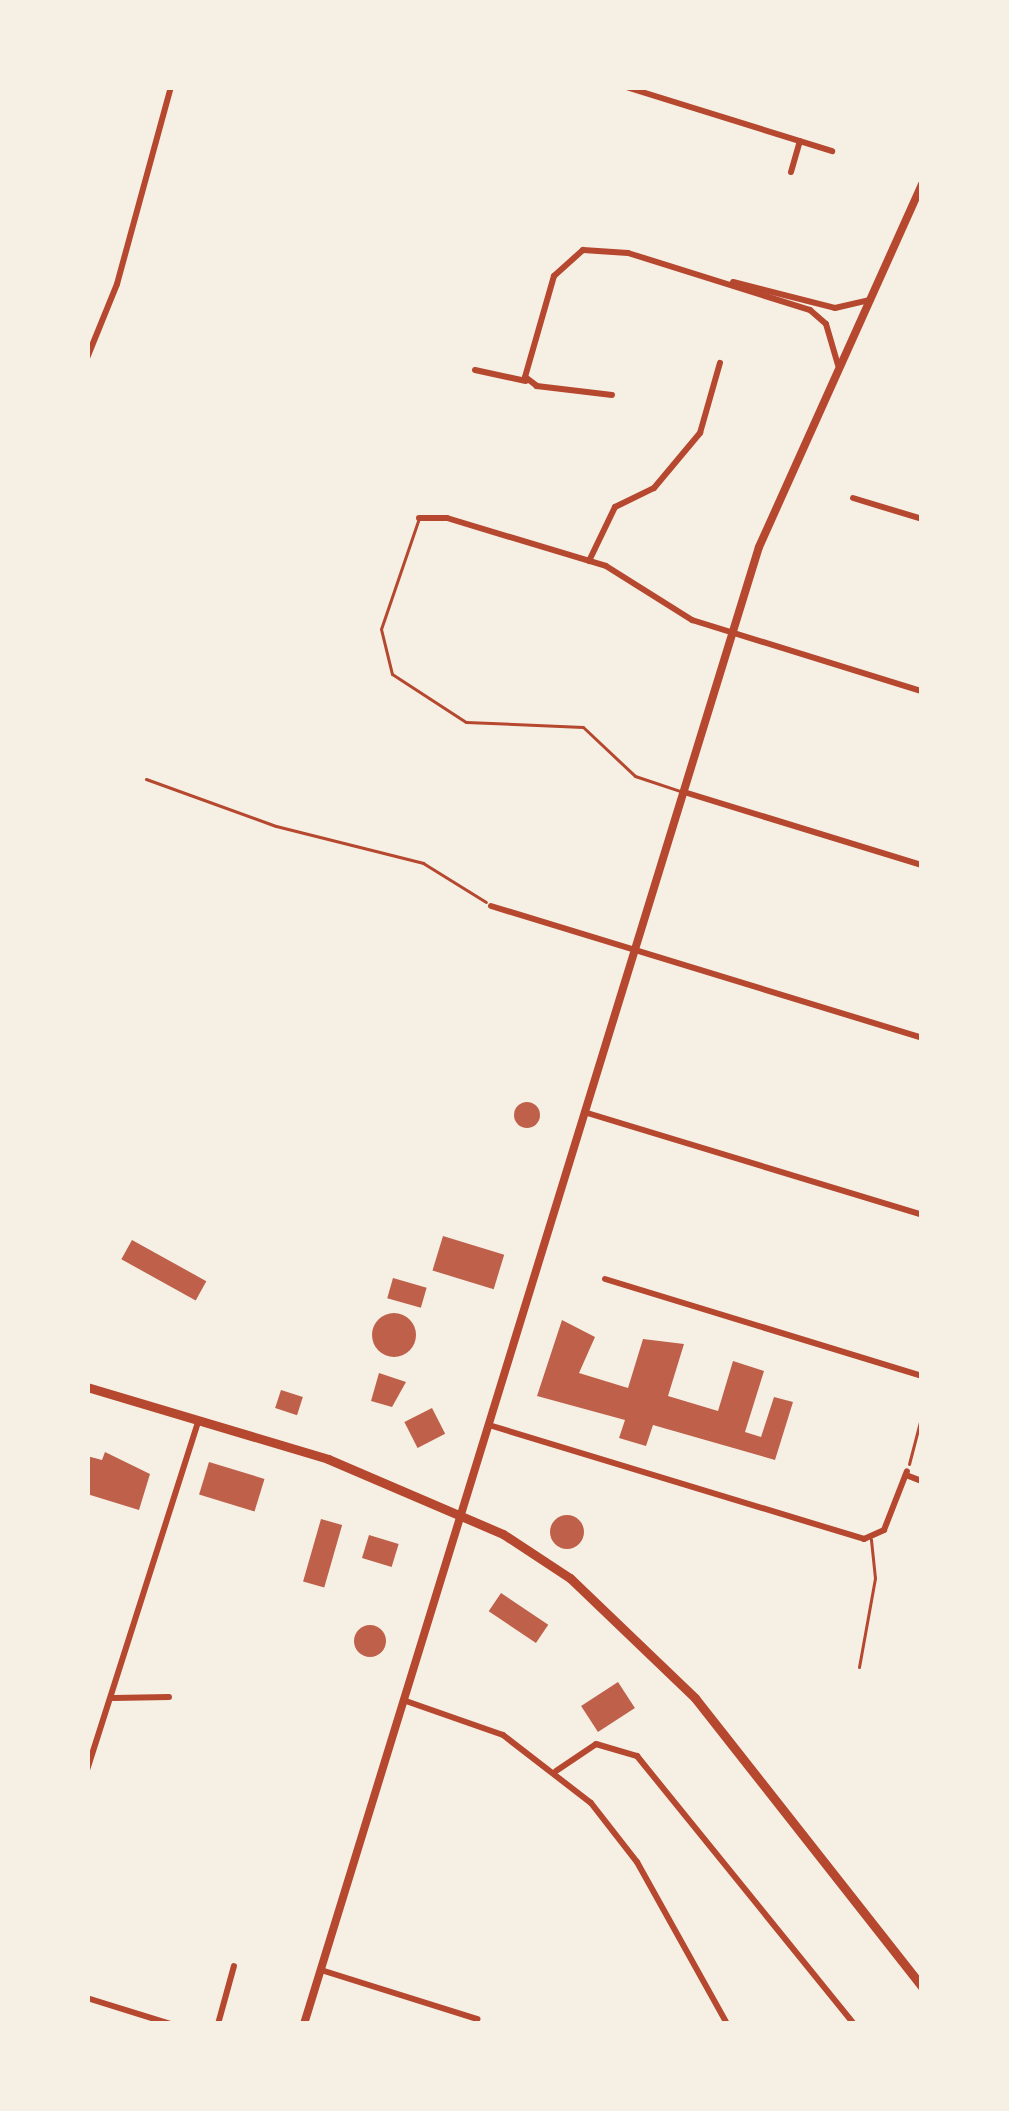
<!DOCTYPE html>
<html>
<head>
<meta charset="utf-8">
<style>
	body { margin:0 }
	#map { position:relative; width:1009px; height:2111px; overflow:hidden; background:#f6efe4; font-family:Lato,sans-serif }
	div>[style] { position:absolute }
	.building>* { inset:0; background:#bf614a; transform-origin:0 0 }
	.round { border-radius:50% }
	.path>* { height:3px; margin:-1.5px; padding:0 1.5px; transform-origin:1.5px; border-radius:1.5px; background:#b5482f }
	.service>* { height:3px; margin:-1.5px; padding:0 1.5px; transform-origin:1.5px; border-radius:1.5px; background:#b5482f }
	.minor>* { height:6px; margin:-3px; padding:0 3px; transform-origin:3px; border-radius:3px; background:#b5482f }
	.tertiary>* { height:6px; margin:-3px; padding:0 3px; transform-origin:3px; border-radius:3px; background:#b5482f }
	.secondary>* { height:8px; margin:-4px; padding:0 4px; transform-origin:4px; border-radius:4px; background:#b5482f }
	.primary>* { height:9px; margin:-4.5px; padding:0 4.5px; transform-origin:4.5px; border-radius:4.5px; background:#b5482f }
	span { translate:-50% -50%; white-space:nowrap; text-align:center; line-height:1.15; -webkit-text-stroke:10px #f6efe4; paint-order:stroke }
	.frame { position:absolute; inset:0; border:90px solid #f6efe4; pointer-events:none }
</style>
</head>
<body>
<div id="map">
	<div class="building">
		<i class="round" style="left:514px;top:1102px;width:26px;height:26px"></i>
		<i style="left:443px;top:1236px;width:64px;height:36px;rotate:17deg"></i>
		<i style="left:132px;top:1240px;width:85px;height:22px;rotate:29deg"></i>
		<i style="left:393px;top:1278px;width:35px;height:21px;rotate:16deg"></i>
		<i class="round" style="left:372px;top:1313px;width:44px;height:44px"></i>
		<i style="clip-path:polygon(562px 1320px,595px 1337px,579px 1373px,628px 1388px,643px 1339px,684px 1344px,668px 1396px,718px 1411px,733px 1361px,764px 1371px,745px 1432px,761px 1437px,774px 1397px,793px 1402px,775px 1460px,653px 1425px,646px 1446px,619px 1438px,625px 1420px,537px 1396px)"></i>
		<i style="clip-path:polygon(379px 1373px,406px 1382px,392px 1407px,371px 1401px)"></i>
		<i style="left:281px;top:1390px;width:23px;height:19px;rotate:18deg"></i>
		<i style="left:432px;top:1408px;width:29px;height:31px;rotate:63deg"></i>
		<i style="clip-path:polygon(105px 1452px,150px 1474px,139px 1510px,87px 1494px,87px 1456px,102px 1460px)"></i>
		<i style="left:209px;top:1462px;width:58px;height:34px;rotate:17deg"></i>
		<i class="round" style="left:550px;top:1515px;width:34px;height:34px"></i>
		<i style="left:321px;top:1519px;width:22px;height:65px;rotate:16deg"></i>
		<i style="left:369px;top:1535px;width:31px;height:24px;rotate:17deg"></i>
		<i style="left:501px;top:1593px;width:57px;height:22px;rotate:34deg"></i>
		<i class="round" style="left:354px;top:1625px;width:32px;height:32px"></i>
		<i style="left:618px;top:1682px;width:31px;height:44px;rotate:57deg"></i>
	</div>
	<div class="path">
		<i style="left:146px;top:779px;width:138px;rotate:19.9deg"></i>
		<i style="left:276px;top:826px;width:152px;rotate:14.1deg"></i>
		<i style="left:423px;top:863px;width:74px;rotate:31.8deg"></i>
		<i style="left:909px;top:1464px;width:52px;rotate:-75.4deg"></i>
	</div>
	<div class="service">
		<i style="left:419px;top:518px;width:117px;rotate:108.9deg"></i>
		<i style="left:381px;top:629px;width:46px;rotate:76.3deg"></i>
		<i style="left:392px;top:674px;width:88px;rotate:33deg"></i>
		<i style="left:466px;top:722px;width:117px;rotate:2.4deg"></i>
		<i style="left:583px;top:727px;width:71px;rotate:43.3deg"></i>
		<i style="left:635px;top:776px;width:47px;rotate:18.4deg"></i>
		<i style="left:859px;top:1667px;width:90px;rotate:-79.8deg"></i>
		<i style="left:875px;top:1578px;width:39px;rotate:-96deg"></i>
	</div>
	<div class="minor">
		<i style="left:626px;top:87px;width:216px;rotate:17.3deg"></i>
		<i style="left:791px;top:172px;width:32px;rotate:-74deg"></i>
		<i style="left:733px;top:282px;width:105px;rotate:14.3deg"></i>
		<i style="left:835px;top:308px;width:37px;rotate:-13deg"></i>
		<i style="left:87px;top:358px;width:80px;rotate:-67.9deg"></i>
		<i style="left:117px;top:284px;width:204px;rotate:-74.7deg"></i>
		<i style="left:475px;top:370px;width:52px;rotate:12.2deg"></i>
		<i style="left:612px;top:395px;width:76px;rotate:-173.2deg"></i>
		<i style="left:537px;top:386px;width:15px;rotate:-143deg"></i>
		<i style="left:525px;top:377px;width:105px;rotate:-74deg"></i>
		<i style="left:554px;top:276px;width:39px;rotate:-42deg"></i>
		<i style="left:583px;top:250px;width:45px;rotate:3.8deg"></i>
		<i style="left:628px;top:253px;width:191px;rotate:17.4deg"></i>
		<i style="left:810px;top:310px;width:21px;rotate:41deg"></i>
		<i style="left:826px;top:324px;width:43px;rotate:73.7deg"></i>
		<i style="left:853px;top:498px;width:72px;rotate:16.9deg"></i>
		<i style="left:419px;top:518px;width:28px"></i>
		<i style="left:447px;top:518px;width:166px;rotate:16.8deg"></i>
		<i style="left:606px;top:566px;width:102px;rotate:32.1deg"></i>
		<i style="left:692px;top:620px;width:241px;rotate:17.2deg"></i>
		<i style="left:589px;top:561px;width:60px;rotate:-64.3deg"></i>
		<i style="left:615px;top:507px;width:43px;rotate:-26deg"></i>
		<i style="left:654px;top:488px;width:72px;rotate:-50.1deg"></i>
		<i style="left:700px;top:433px;width:73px;rotate:-74.1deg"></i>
		<i style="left:684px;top:792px;width:249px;rotate:17.1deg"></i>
		<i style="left:491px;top:906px;width:451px;rotate:17deg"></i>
		<i style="left:584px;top:1112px;width:353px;rotate:16.9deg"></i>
		<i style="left:605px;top:1279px;width:332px;rotate:17deg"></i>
		<i style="left:489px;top:1425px;width:392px;rotate:16.9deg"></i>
		<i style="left:864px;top:1539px;width:22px;rotate:-24deg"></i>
		<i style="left:884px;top:1530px;width:63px;rotate:-68.7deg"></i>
		<i style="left:906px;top:1475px;width:17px;rotate:21deg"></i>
		<i style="left:113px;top:1698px;width:56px;rotate:-1deg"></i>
		<i style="left:87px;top:1770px;width:367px;rotate:-72.3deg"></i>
		<i style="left:556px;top:1771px;width:48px;rotate:-34deg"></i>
		<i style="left:596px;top:1744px;width:43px;rotate:16.3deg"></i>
		<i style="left:637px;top:1756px;width:345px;rotate:51deg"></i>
		<i style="left:321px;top:1970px;width:164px;rotate:17.4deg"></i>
		<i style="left:87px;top:1998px;width:88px;rotate:17.2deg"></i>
		<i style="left:218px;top:2024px;width:60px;rotate:-74.6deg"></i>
	</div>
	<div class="tertiary">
		<i style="left:403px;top:1700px;width:106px;rotate:19.3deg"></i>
		<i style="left:503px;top:1735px;width:111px;rotate:37.7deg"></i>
		<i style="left:591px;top:1803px;width:75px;rotate:52.1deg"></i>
		<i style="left:637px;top:1862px;width:185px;rotate:60.9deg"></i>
	</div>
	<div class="secondary">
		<i style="left:304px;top:2024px;width:1545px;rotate:-72.88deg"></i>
		<i style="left:759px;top:547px;width:398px;rotate:-65.8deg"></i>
	</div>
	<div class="primary">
		<i style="left:87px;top:1387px;width:252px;rotate:16.6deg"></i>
		<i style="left:328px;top:1459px;width:190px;rotate:23.2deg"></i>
		<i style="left:503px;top:1534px;width:80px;rotate:33.3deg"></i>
		<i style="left:570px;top:1578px;width:173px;rotate:43.8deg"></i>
		<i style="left:695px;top:1698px;width:367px;rotate:51.8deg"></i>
	</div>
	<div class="frame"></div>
</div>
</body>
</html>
